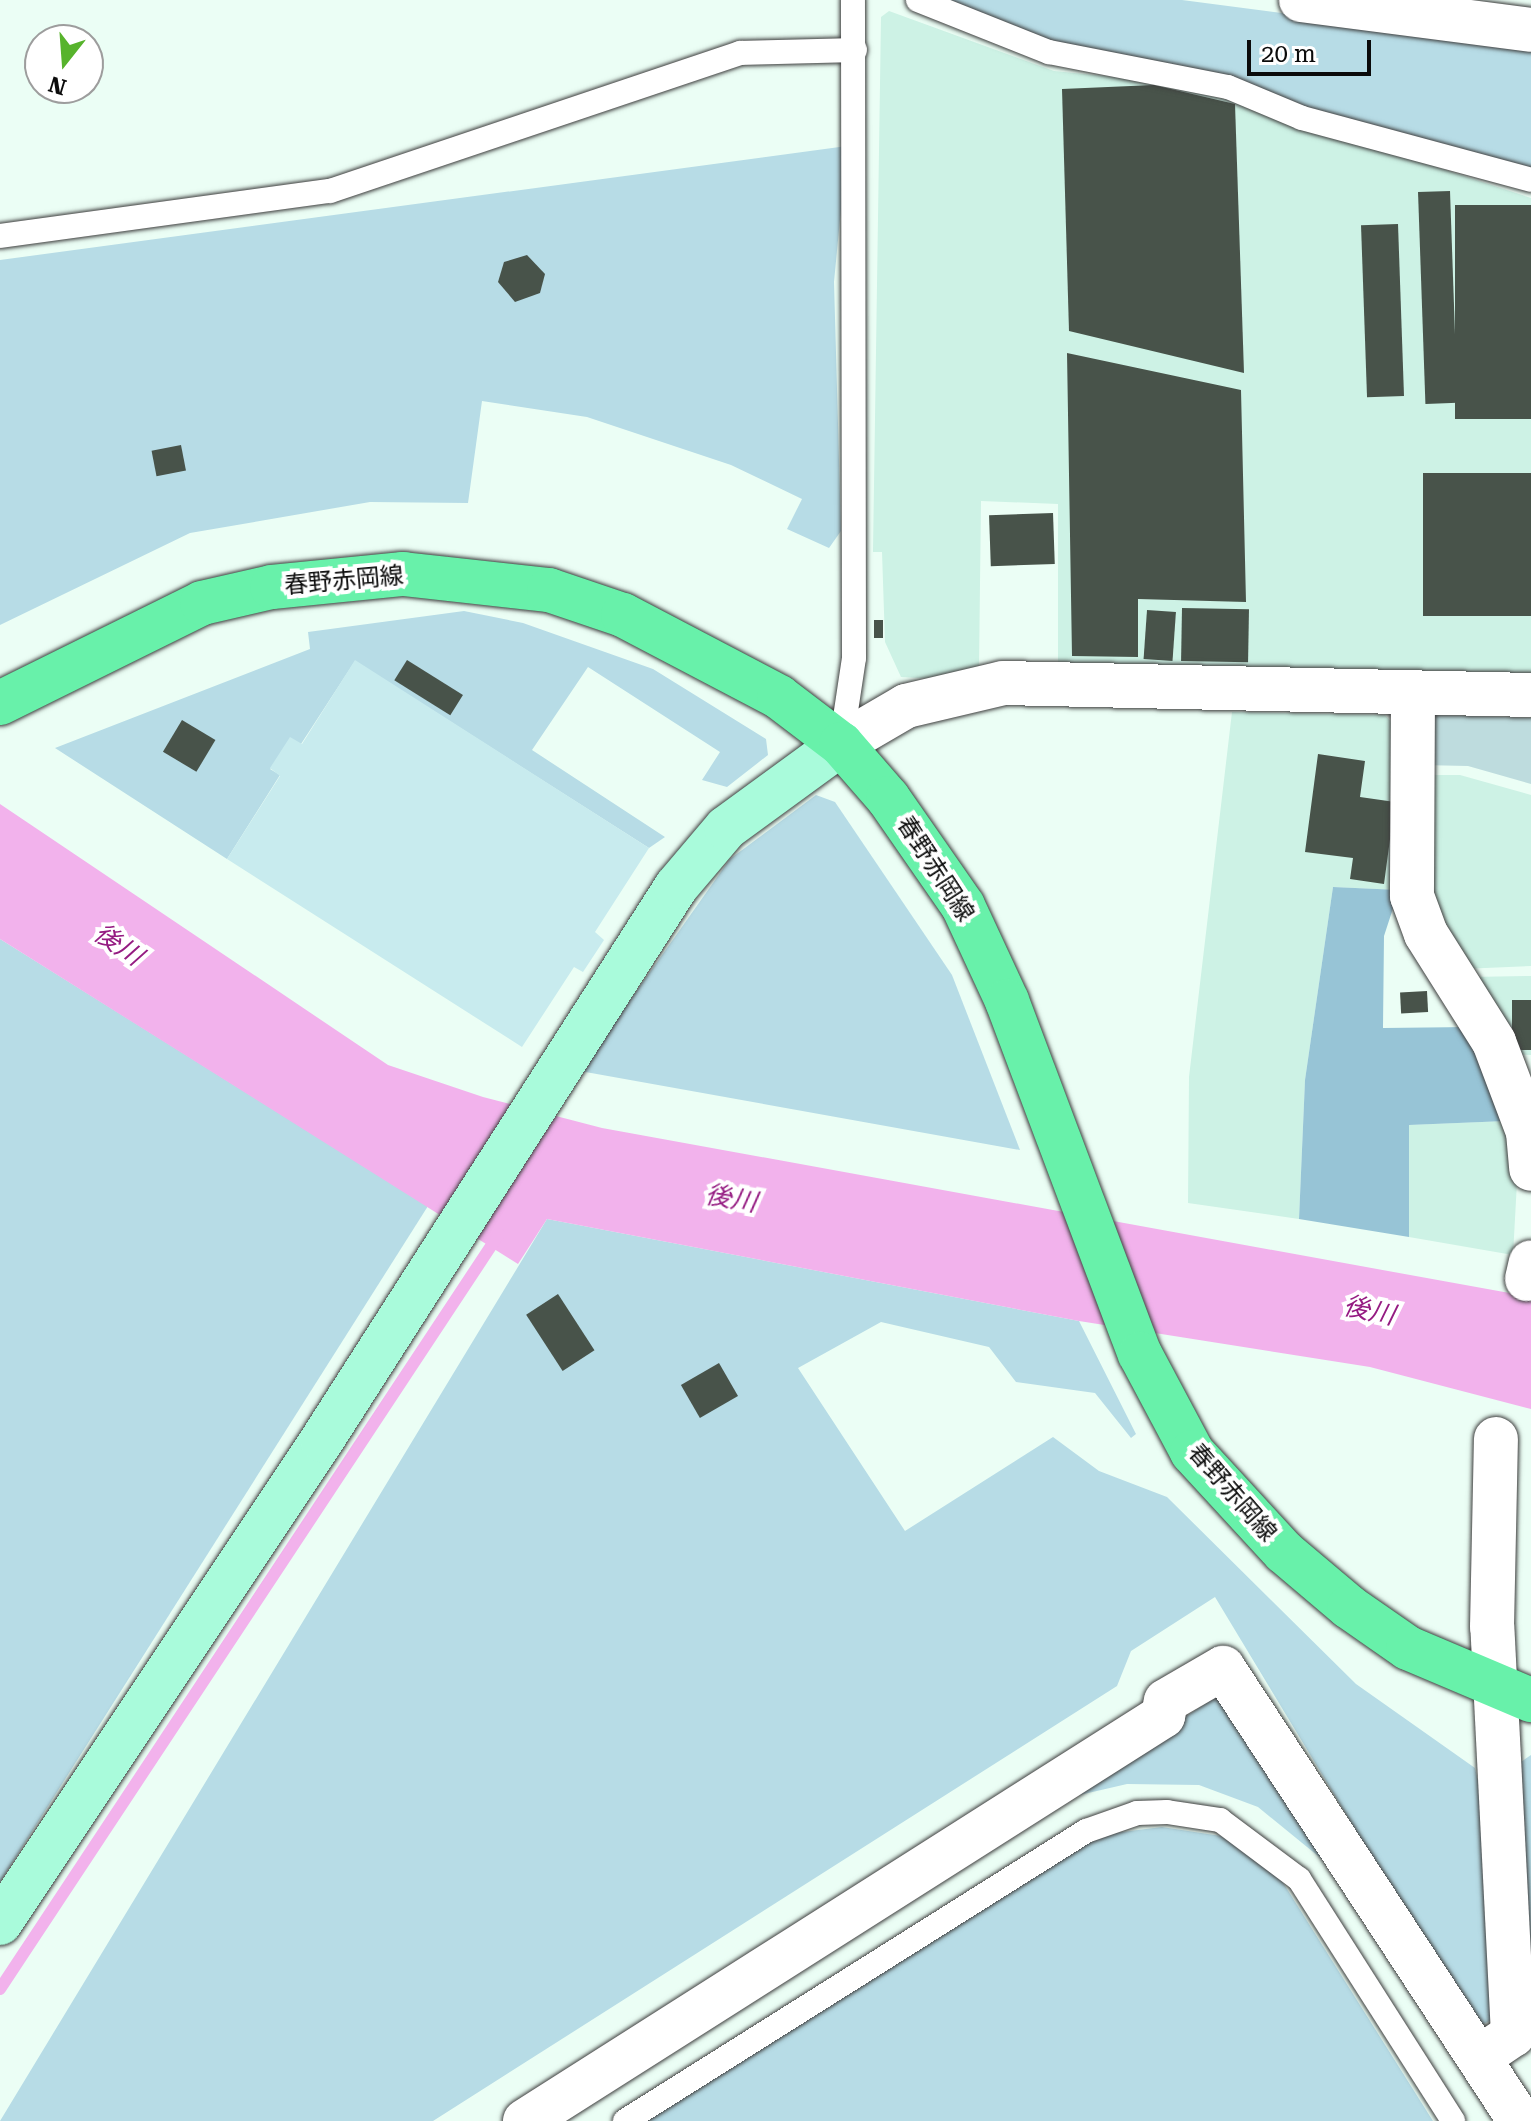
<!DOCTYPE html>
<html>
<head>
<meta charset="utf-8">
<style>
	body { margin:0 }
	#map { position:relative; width:1531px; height:2121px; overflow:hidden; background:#ebfef5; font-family:"Roboto Serif","Noto Sans JP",serif }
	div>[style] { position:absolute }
	.farmland>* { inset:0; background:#cdf2e5 }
	.green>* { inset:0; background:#b7dce6 }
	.forest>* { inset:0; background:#97c4d6 }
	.cemetery>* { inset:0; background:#bedcde }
	.pitch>* { inset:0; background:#c8ebee }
	.water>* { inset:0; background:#f2b2ec }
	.stream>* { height:12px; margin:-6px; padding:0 6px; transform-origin:6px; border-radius:6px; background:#f2b2ec }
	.building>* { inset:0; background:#48534a; transform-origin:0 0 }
	.roads { filter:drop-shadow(0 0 2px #3e3e3e) drop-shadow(0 0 2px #3e3e3e) }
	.lane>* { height:24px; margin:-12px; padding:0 12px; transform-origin:12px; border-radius:12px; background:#fff }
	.street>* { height:44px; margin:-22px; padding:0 22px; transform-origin:22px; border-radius:22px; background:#fff }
	.secondary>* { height:44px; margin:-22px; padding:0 22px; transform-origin:22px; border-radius:22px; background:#a9fbdb }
	.primary>* { height:44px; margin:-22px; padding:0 22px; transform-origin:22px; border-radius:22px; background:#68f1aa }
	span { translate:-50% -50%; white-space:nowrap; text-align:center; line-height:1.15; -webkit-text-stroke:8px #fff; paint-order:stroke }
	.street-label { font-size:24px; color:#0b0b0b }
	.water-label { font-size:26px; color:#951c82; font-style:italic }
	.north { position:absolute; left:24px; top:24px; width:80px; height:80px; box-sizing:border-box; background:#fff; border:2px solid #9d9d9d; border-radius:50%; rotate:197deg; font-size:22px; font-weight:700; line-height:32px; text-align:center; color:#0b0b0b }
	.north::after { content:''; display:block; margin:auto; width:28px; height:36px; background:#57b32c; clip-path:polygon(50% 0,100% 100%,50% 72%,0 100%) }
	.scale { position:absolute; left:1247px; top:40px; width:124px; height:36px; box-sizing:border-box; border:4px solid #0b0b0b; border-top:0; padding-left:10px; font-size:24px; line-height:28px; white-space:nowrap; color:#0b0b0b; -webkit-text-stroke:6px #fff; paint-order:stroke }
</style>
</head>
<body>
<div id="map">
	<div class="farmland">
		<i style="clip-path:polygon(889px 11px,1054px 71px,1154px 81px,1240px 103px,1531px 198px,1531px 682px,1058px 662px,1058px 504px,981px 501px,979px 668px,937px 679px,901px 677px,885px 642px,882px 552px,873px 552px,881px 17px)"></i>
		<i style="clip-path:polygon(1232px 712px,1385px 715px,1400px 732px,1399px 890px,1333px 887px,1305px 1080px,1299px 1219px,1188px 1203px,1189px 1077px)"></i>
		<i style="clip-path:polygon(1414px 775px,1460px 775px,1531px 795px,1531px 966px,1462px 969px,1431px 923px)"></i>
		<i style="clip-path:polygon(1531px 976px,1531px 1055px,1512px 1054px,1470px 977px)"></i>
		<i style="clip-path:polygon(1506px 1121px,1517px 1182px,1513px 1255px,1409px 1237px,1409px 1125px)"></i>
	</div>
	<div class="green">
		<i style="clip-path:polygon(928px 0,1182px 0,1531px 46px,1531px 172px,1052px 46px)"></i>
		<i style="clip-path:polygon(847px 146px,834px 282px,841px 531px,829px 548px,787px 529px,802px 499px,731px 465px,587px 417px,482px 401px,468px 503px,370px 502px,190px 533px,0 625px,0 260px)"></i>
		<i style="clip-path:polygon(464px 611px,523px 623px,653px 669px,766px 739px,768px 755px,727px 787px,702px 780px,720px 752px,588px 667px,532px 750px,665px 837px,649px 848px,355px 661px,301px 744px,270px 769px,280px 775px,227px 859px,55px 748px,310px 649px,308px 632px)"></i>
		<i style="clip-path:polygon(816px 795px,835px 802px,952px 975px,1020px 1150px,580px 1071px,730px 859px)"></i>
		<i style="clip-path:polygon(0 939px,428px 1206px,0 1882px)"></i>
		<i style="clip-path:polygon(547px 1219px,1079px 1321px,1136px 1434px,1131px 1438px,1095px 1393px,1016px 1382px,989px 1347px,881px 1322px,798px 1368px,905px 1531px,1053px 1437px,1099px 1471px,1167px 1497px,1356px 1684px,1475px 1768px,1489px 1830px,1502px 2015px,1475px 2028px,1215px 1597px,1131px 1651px,1117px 1686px,433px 2121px,0 2121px)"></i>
		<i style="clip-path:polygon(1225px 1691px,1345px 1878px,1258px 1807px,1199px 1785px,1127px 1784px,1058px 1800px)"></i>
		<i style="clip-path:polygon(1531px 1755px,1531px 2051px,1518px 1764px)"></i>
		<i style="clip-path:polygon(1162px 1827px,1221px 1836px,1275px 1870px,1433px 2121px,644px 2121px,1098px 1835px)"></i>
	</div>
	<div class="forest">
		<i style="clip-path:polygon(1333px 887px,1399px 890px,1384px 936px,1383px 1028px,1470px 1027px,1506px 1121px,1409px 1125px,1409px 1237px,1299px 1219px,1305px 1080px)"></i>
	</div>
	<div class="cemetery">
		<i style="clip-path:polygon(1434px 715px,1531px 718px,1531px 784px,1468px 766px,1421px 765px)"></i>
	</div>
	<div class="pitch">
		<i style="clip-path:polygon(355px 660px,649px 848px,595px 932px,604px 940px,583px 972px,574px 967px,522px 1047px,227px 859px,280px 776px,270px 768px,290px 737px,302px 744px)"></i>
	</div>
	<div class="water">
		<i style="clip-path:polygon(0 804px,388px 1065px,483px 1097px,602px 1128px,1531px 1297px,1531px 1409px,1370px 1367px,1079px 1321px,547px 1219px,518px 1264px,0 939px)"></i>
	</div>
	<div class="stream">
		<i style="left:0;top:1989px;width:905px;rotate:-56.54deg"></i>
	</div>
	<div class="building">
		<i style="clip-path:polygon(1154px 85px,1235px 104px,1244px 373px,1069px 331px,1062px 89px)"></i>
		<i style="left:1450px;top:191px;width:212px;height:32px;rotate:88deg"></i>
		<i style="left:1531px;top:205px;width:214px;height:76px;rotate:90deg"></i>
		<i style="left:1398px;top:224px;width:172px;height:37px;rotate:88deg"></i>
		<i style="clip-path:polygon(527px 255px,545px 274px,540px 293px,515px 302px,498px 282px,504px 262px)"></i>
		<i style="clip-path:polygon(1067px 353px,1241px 390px,1246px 602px,1138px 599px,1138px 657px,1072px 656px)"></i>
		<i style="left:181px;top:445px;width:26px;height:30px;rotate:79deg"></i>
		<i style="left:1423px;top:473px;width:108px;height:143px"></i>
		<i style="left:1053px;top:513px;width:51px;height:64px;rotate:88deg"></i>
		<i style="left:1182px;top:608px;width:67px;height:53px;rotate:1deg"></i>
		<i style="left:1147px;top:610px;width:29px;height:49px;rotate:4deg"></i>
		<i style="left:874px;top:620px;width:9px;height:18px"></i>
		<i style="left:407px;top:660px;width:66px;height:24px;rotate:32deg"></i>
		<i style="left:182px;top:720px;width:39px;height:37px;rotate:31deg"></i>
		<i style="clip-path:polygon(1318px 754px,1365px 761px,1360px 797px,1395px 802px,1384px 884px,1350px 879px,1353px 858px,1305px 852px)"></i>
		<i style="left:1427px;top:991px;width:21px;height:27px;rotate:87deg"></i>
		<i style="left:1512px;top:1000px;width:19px;height:50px"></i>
		<i style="left:558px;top:1294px;width:67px;height:38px;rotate:57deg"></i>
		<i style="left:719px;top:1363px;width:38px;height:44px;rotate:60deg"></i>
	</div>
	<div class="roads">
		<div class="lane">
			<i style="left:918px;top:0;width:141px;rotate:21.7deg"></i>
			<i style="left:1049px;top:52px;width:182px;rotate:11.1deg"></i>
			<i style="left:1228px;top:87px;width:80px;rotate:22.7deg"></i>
			<i style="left:1302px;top:118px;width:237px;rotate:15.1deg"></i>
			<i style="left:0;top:236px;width:333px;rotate:-7.8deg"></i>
			<i style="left:330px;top:191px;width:433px;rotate:-18.6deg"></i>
			<i style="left:740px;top:53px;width:115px;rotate:-1.5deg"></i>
			<i style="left:841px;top:744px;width:87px;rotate:-81.4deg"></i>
			<i style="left:854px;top:658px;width:658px;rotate:-90.09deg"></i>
			<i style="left:625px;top:2121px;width:545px;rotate:-32.17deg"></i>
			<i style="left:1086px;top:1831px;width:54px;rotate:-19.4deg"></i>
			<i style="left:1137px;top:1813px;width:30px;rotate:-2deg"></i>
			<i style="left:1167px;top:1812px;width:54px;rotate:8.6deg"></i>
			<i style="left:1220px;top:1820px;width:99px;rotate:36.8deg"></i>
			<i style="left:1299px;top:1879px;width:287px;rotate:57.5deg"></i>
		</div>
		<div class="street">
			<i style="left:1301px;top:0;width:232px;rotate:7.4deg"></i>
			<i style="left:1413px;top:695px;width:201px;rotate:90.3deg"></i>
			<i style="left:1412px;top:896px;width:40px;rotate:69.8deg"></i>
			<i style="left:1426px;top:934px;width:128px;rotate:57.8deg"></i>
			<i style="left:1494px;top:1042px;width:96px;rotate:69.3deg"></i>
			<i style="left:1528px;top:1132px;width:37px;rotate:85deg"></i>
			<i style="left:841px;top:744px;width:75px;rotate:-30.3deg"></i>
			<i style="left:906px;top:706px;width:100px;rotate:-13.3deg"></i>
			<i style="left:1003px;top:683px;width:528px;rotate:1.3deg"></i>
			<i style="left:1527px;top:1279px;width:17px;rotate:-77deg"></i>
			<i style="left:1480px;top:2057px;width:40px;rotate:-34deg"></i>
			<i style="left:1513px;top:2035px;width:409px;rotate:-92.9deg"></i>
			<i style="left:1492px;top:1627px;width:188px;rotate:-88.8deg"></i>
			<i style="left:525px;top:2121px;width:756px;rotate:-32.41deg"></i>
			<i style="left:1163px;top:1716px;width:15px;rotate:-79deg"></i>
			<i style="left:1166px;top:1701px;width:66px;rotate:-30.1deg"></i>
			<i style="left:1223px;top:1668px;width:542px;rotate:56.75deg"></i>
		</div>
		<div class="secondary">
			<i style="left:0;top:1923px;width:580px;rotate:-56.31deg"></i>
			<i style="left:322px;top:1440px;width:657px;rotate:-57.37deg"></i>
			<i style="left:676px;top:887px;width:77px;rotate:-49.7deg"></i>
			<i style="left:726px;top:828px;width:142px;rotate:-36.1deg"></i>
		</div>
		<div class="primary">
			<i style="left:0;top:703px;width:225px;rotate:-26.3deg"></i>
			<i style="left:202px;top:603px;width:72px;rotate:-12.9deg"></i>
			<i style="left:272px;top:587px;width:132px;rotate:-5.7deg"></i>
			<i style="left:403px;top:574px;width:147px;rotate:6.3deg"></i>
			<i style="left:549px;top:590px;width:78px;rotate:18.7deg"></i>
			<i style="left:623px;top:615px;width:176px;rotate:27.7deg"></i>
			<i style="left:779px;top:697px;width:78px;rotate:37.2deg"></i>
			<i style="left:841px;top:744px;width:72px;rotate:49deg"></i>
			<i style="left:888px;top:798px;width:131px;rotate:55.2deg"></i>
			<i style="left:963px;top:906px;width:105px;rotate:65.1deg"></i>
			<i style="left:1007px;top:1001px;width:377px;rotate:69.4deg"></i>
			<i style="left:1140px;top:1354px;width:111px;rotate:62deg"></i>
			<i style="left:1192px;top:1452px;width:136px;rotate:47.4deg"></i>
			<i style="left:1284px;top:1552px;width:85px;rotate:40.2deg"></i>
			<i style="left:1349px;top:1607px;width:72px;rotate:34.8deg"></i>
			<i style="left:1408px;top:1648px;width:134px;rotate:22.9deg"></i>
		</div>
	</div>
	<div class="street-label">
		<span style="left:344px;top:581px;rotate:-5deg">春野赤岡線</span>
		<span style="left:935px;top:869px;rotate:57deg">春野赤岡線</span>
		<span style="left:1232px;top:1493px;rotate:49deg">春野赤岡線</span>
	</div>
	<div class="water-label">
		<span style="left:118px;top:945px;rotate:34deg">後川</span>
		<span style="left:731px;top:1199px;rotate:10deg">後川</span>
		<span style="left:1369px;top:1311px;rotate:12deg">後川</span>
	</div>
	<div class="north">N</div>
	<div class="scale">20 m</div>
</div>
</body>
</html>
